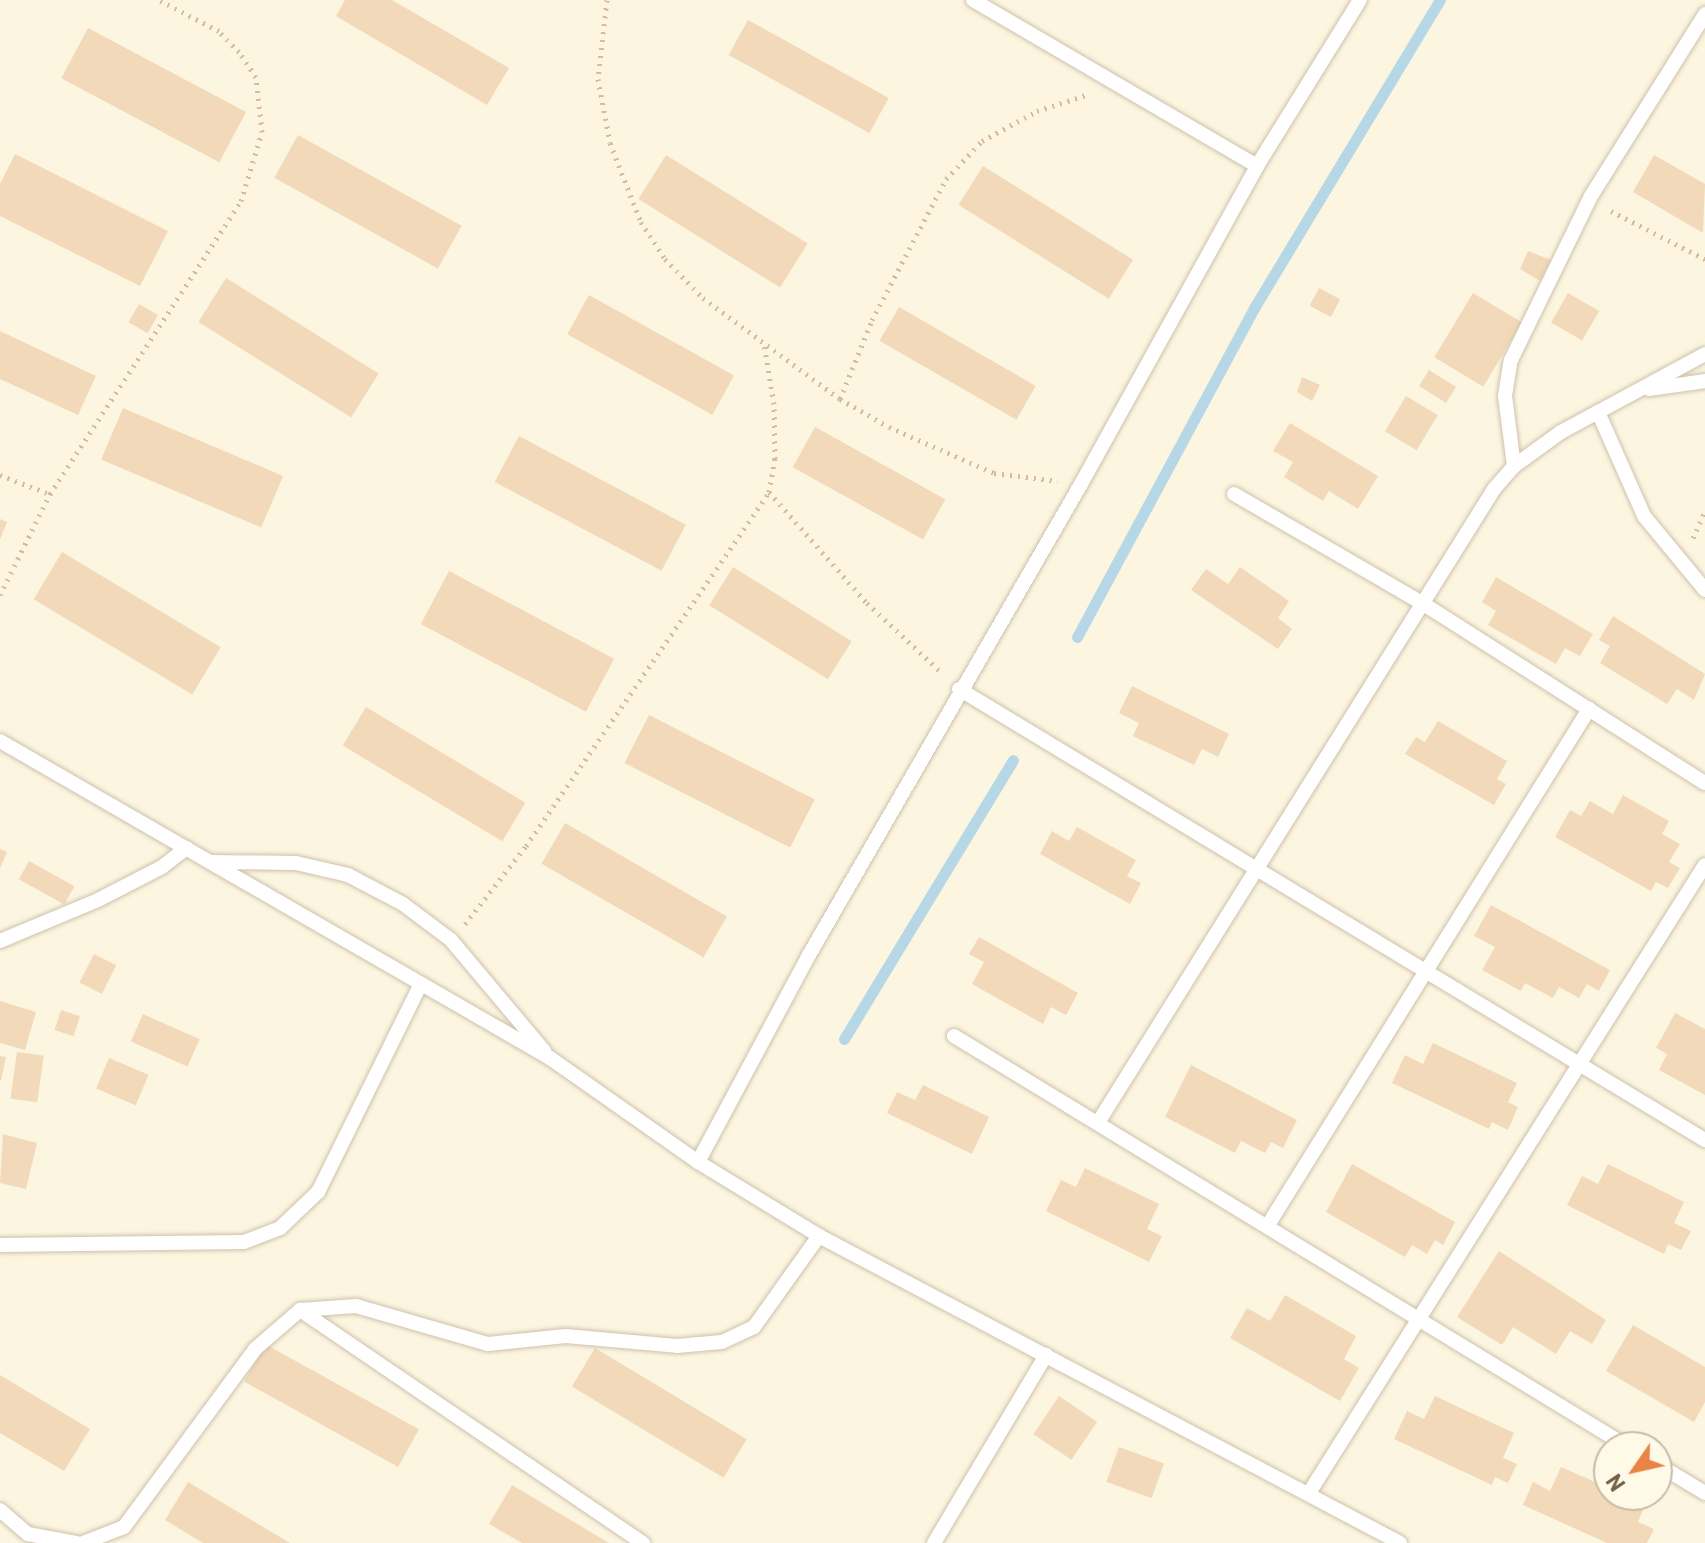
<!DOCTYPE html>
<html>
<head>
<meta charset="utf-8">
<style>
	body { margin:0 }
	#map { position:relative; width:1705px; height:1543px; overflow:hidden; background:#fcf6e1; font-family:Barlow,sans-serif }
	div>[style] { position:absolute }
	.stream>* { height:11px; margin:-5.5px; padding:0 5.5px; transform-origin:5.5px; border-radius:5.5px; background:#b6d7e6 }
	.building>* { inset:0; background:#f2d9b9; transform-origin:0 0 }
	.path>* { height:5px; margin-top:-2.5px; transform-origin:0; background:repeating-linear-gradient(90deg,#d6bc9c 0 2px,transparent 0 8px) }
	.roads { filter:drop-shadow(0 0 2px #cfc1ab) drop-shadow(0 0 2px #cfc1ab) }
	.service>* { height:14px; margin:-7px; padding:0 7px; transform-origin:7px; border-radius:7px; background:#fff }
	span { translate:-50% -50%; white-space:nowrap; text-align:center; line-height:1.15; -webkit-text-stroke:6px #fffae8; paint-order:stroke }
	.north { position:absolute; left:1593px; top:1431px; width:80px; height:80px; box-sizing:border-box; background:#fffae8; border:2px solid #c7bca8; border-radius:50%; rotate:236deg; font-size:22px; font-weight:700; line-height:32px; text-align:center; color:#745f48 }
	.north::after { content:''; display:block; margin:auto; width:28px; height:36px; background:#e88445; clip-path:polygon(50% 0,100% 100%,50% 72%,0 100%) }
</style>
</head>
<body>
<div id="map">
	<div class="stream">
		<i style="left:1077px;top:637px;width:374px;rotate:-61.7deg"></i>
		<i style="left:1254px;top:308px;width:360px;rotate:-58.9deg"></i>
		<i style="left:844px;top:1039px;width:326px;rotate:-58.8deg"></i>
	</div>
	<div class="building">
		<i style="clip-path:polygon(345px 0,392px 0,509px 68px,487px 105px,336px 16px)"></i>
		<i style="left:748px;top:20px;width:161px;height:40px;rotate:29deg"></i>
		<i style="left:88px;top:28px;width:179px;height:57px;rotate:28deg"></i>
		<i style="left:298px;top:135px;width:187px;height:49px;rotate:29deg"></i>
		<i style="clip-path:polygon(15px 154px,168px 231px,140px 286px,0 216px,0 184px)"></i>
		<i style="left:666px;top:155px;width:167px;height:52px;rotate:32deg"></i>
		<i style="clip-path:polygon(1654px 155px,1705px 184px,1703px 233px,1633px 192px)"></i>
		<i style="left:983px;top:166px;width:177px;height:46px;rotate:32deg"></i>
		<i style="clip-path:polygon(1528px 251px,1551px 260px,1540px 281px,1520px 269px)"></i>
		<i style="left:226px;top:278px;width:180px;height:52px;rotate:32deg"></i>
		<i style="left:1319px;top:288px;width:24px;height:20px;rotate:28deg"></i>
		<i style="left:1473px;top:293px;width:57px;height:75px;rotate:31deg"></i>
		<i style="left:1568px;top:293px;width:36px;height:34px;rotate:30deg"></i>
		<i style="left:589px;top:295px;width:166px;height:45px;rotate:29deg"></i>
		<i style="left:139px;top:304px;width:22px;height:21px;rotate:30deg"></i>
		<i style="left:899px;top:307px;width:158px;height:39px;rotate:30deg"></i>
		<i style="clip-path:polygon(0 331px,96px 376px,78px 415px,0 379px)"></i>
		<i style="left:1429px;top:370px;width:32px;height:19px;rotate:32deg"></i>
		<i style="clip-path:polygon(1302px 377px,1320px 385px,1312px 401px,1297px 392px)"></i>
		<i style="left:1406px;top:396px;width:37px;height:41px;rotate:31deg"></i>
		<i style="left:123px;top:408px;width:174px;height:56px;rotate:23deg"></i>
		<i style="clip-path:polygon(1290px 423px,1378px 476px,1358px 509px,1329px 491px,1323px 501px,1284px 477px,1293px 462px,1273px 451px)"></i>
		<i style="left:815px;top:427px;width:149px;height:46px;rotate:29deg"></i>
		<i style="left:519px;top:436px;width:189px;height:52px;rotate:28deg"></i>
		<i style="clip-path:polygon(0 519px,7px 522px,0 539px)"></i>
		<i style="left:62px;top:552px;width:185px;height:55px;rotate:31deg"></i>
		<i style="left:733px;top:567px;width:140px;height:45px;rotate:32deg"></i>
		<i style="clip-path:polygon(1240px 567px,1289px 601px,1278px 618px,1292px 629px,1278px 649px,1191px 590px,1206px 569px,1228px 584px)"></i>
		<i style="left:449px;top:571px;width:187px;height:60px;rotate:28deg"></i>
		<i style="clip-path:polygon(1496px 577px,1593px 634px,1580px 656px,1565px 648px,1556px 664px,1488px 625px,1496px 611px,1482px 602px)"></i>
		<i style="clip-path:polygon(1613px 616px,1705px 674px,1694px 700px,1677px 689px,1667px 704px,1600px 663px,1610px 646px,1599px 640px)"></i>
		<i style="clip-path:polygon(1132px 686px,1229px 734px,1218px 757px,1202px 749px,1194px 765px,1133px 736px,1139px 723px,1119px 713px)"></i>
		<i style="left:366px;top:707px;width:186px;height:45px;rotate:31deg"></i>
		<i style="left:649px;top:715px;width:186px;height:54px;rotate:27deg"></i>
		<i style="clip-path:polygon(1438px 721px,1507px 761px,1497px 779px,1506px 784px,1494px 805px,1405px 754px,1416px 737px,1425px 742px)"></i>
		<i style="clip-path:polygon(1623px 795px,1669px 821px,1662px 834px,1680px 844px,1669px 862px,1680px 868px,1668px 888px,1656px 882px,1651px 891px,1555px 837px,1570px 810px,1581px 816px,1590px 801px,1613px 814px)"></i>
		<i style="left:565px;top:823px;width:187px;height:47px;rotate:30deg"></i>
		<i style="clip-path:polygon(1077px 827px,1136px 860px,1127px 876px,1141px 883px,1130px 904px,1040px 854px,1052px 831px,1069px 841px)"></i>
		<i style="clip-path:polygon(0 849px,7px 852px,0 868px)"></i>
		<i style="left:29px;top:861px;width:52px;height:21px;rotate:29deg"></i>
		<i style="clip-path:polygon(1491px 905px,1610px 970px,1599px 991px,1587px 984px,1579px 998px,1559px 987px,1553px 998px,1525px 983px,1521px 991px,1482px 970px,1495px 947px,1474px 936px)"></i>
		<i style="clip-path:polygon(979px 937px,1078px 993px,1066px 1015px,1051px 1007px,1043px 1024px,972px 984px,984px 962px,969px 954px)"></i>
		<i style="left:94px;top:954px;width:25px;height:32px;rotate:27deg"></i>
		<i style="clip-path:polygon(0 1001px,36px 1012px,25px 1050px,0 1043px)"></i>
		<i style="left:61px;top:1010px;width:20px;height:21px;rotate:18deg"></i>
		<i style="clip-path:polygon(1675px 1013px,1705px 1029px,1705px 1095px,1659px 1070px,1667px 1054px,1656px 1048px)"></i>
		<i style="left:143px;top:1014px;width:62px;height:30px;rotate:24deg"></i>
		<i style="clip-path:polygon(1433px 1043px,1517px 1083px,1508px 1102px,1518px 1107px,1508px 1130px,1492px 1122px,1489px 1129px,1392px 1083px,1405px 1055px,1423px 1064px)"></i>
		<i style="left:17px;top:1052px;width:27px;height:47px;rotate:8deg"></i>
		<i style="clip-path:polygon(0 1056px,6px 1057px,1px 1080px,0 1080px)"></i>
		<i style="left:109px;top:1058px;width:43px;height:33px;rotate:23deg"></i>
		<i style="clip-path:polygon(1191px 1065px,1297px 1120px,1283px 1148px,1271px 1142px,1265px 1153px,1241px 1141px,1235px 1153px,1165px 1117px)"></i>
		<i style="clip-path:polygon(923px 1085px,989px 1117px,972px 1154px,887px 1113px,897px 1092px,915px 1100px)"></i>
		<i style="clip-path:polygon(3px 1134px,37px 1143px,26px 1189px,0 1183px)"></i>
		<i style="clip-path:polygon(1352px 1164px,1455px 1222px,1443px 1245px,1435px 1240px,1427px 1254px,1412px 1245px,1405px 1257px,1326px 1212px)"></i>
		<i style="clip-path:polygon(1608px 1164px,1684px 1202px,1674px 1223px,1691px 1231px,1681px 1250px,1668px 1244px,1664px 1254px,1567px 1205px,1582px 1176px,1598px 1184px)"></i>
		<i style="clip-path:polygon(1085px 1168px,1159px 1204px,1147px 1229px,1162px 1236px,1149px 1262px,1046px 1211px,1061px 1180px,1076px 1187px)"></i>
		<i style="clip-path:polygon(1499px 1251px,1606px 1320px,1592px 1344px,1570px 1331px,1556px 1354px,1513px 1327px,1502px 1345px,1457px 1317px)"></i>
		<i style="clip-path:polygon(1285px 1295px,1356px 1336px,1344px 1359px,1359px 1368px,1340px 1401px,1230px 1338px,1247px 1308px,1270px 1321px)"></i>
		<i style="clip-path:polygon(1633px 1325px,1705px 1367px,1705px 1402px,1694px 1422px,1606px 1371px)"></i>
		<i style="left:265px;top:1344px;width:176px;height:43px;rotate:29deg"></i>
		<i style="left:595px;top:1348px;width:177px;height:45px;rotate:31deg"></i>
		<i style="clip-path:polygon(0 1375px,90px 1429px,64px 1471px,0 1433px)"></i>
		<i style="left:1059px;top:1396px;width:46px;height:46px;rotate:34deg"></i>
		<i style="clip-path:polygon(1435px 1396px,1514px 1433px,1503px 1458px,1517px 1464px,1508px 1483px,1495px 1477px,1492px 1485px,1394px 1439px,1407px 1411px,1424px 1419px)"></i>
		<i style="left:1119px;top:1447px;width:48px;height:37px;rotate:20deg"></i>
		<i style="clip-path:polygon(1561px 1467px,1609px 1488px,1609px 1495px,1645px 1505px,1638px 1522px,1654px 1529px,1647px 1543px,1607px 1543px,1523px 1505px,1533px 1482px,1550px 1491px)"></i>
		<i style="clip-path:polygon(188px 1482px,290px 1543px,203px 1543px,165px 1520px)"></i>
		<i style="clip-path:polygon(512px 1485px,609px 1543px,522px 1543px,489px 1524px)"></i>
	</div>
	<div class="path">
		<i style="left:607px;top:0;width:80px;rotate:96.5deg"></i>
		<i style="left:598px;top:79px;width:65px;rotate:79.4deg"></i>
		<i style="left:610px;top:143px;width:85px;rotate:68.6deg"></i>
		<i style="left:641px;top:222px;width:44px;rotate:57deg"></i>
		<i style="left:665px;top:259px;width:54px;rotate:45.7deg"></i>
		<i style="left:703px;top:298px;width:170px;rotate:36.4deg"></i>
		<i style="left:840px;top:399px;width:56px;rotate:29.7deg"></i>
		<i style="left:889px;top:427px;width:115px;rotate:23.7deg"></i>
		<i style="left:994px;top:473px;width:64px;rotate:7.2deg"></i>
		<i style="left:1611px;top:211px;width:106px;rotate:27.1deg"></i>
		<i style="left:840px;top:399px;width:85px;rotate:-67.9deg"></i>
		<i style="left:872px;top:320px;width:159px;rotate:-62.3deg"></i>
		<i style="left:946px;top:179px;width:52px;rotate:-46.5deg"></i>
		<i style="left:982px;top:141px;width:63px;rotate:-28.6deg"></i>
		<i style="left:1037px;top:111px;width:52px;rotate:-18.1deg"></i>
		<i style="left:0;top:475px;width:53px;rotate:20.8deg"></i>
		<i style="left:769px;top:492px;width:148px;rotate:48.6deg"></i>
		<i style="left:867px;top:603px;width:101px;rotate:43deg"></i>
		<i style="left:1693px;top:538px;width:30px;rotate:-66deg"></i>
		<i style="left:0;top:595px;width:113px;rotate:-63.7deg"></i>
		<i style="left:50px;top:494px;width:350px;rotate:-56.9deg"></i>
		<i style="left:241px;top:201px;width:72px;rotate:-73.1deg"></i>
		<i style="left:262px;top:132px;width:55px;rotate:-96.2deg"></i>
		<i style="left:256px;top:77px;width:30px;rotate:-124deg"></i>
		<i style="left:239px;top:52px;width:29px;rotate:-134deg"></i>
		<i style="left:219px;top:31px;width:68px;rotate:-152.7deg"></i>
		<i style="left:465px;top:924px;width:99px;rotate:-52deg"></i>
		<i style="left:526px;top:846px;width:429px;rotate:-55.5deg"></i>
		<i style="left:769px;top:492px;width:34px;rotate:-80deg"></i>
		<i style="left:775px;top:459px;width:55px;rotate:-91deg"></i>
		<i style="left:774px;top:404px;width:61px;rotate:-99.5deg"></i>
	</div>
	<div class="roads">
		<div class="service">
			<i style="left:973px;top:0;width:329px;rotate:30.3deg"></i>
			<i style="left:1649px;top:389px;width:57px;rotate:-8.1deg"></i>
			<i style="left:1598px;top:412px;width:114px;rotate:66.1deg"></i>
			<i style="left:1644px;top:516px;width:96px;rotate:50.5deg"></i>
			<i style="left:1514px;top:466px;width:71px;rotate:-97.3deg"></i>
			<i style="left:1505px;top:396px;width:36px;rotate:-81deg"></i>
			<i style="left:1511px;top:360px;width:182px;rotate:-64deg"></i>
			<i style="left:1591px;top:196px;width:215px;rotate:-57.9deg"></i>
			<i style="left:1234px;top:494px;width:217px;rotate:30.1deg"></i>
			<i style="left:1422px;top:603px;width:335px;rotate:32.5deg"></i>
			<i style="left:959px;top:689px;width:872px;rotate:31.16deg"></i>
			<i style="left:0;top:741px;width:635px;rotate:29.96deg"></i>
			<i style="left:550px;top:1058px;width:181px;rotate:35.1deg"></i>
			<i style="left:698px;top:1162px;width:142px;rotate:31.4deg"></i>
			<i style="left:819px;top:1236px;width:657px;rotate:27.85deg"></i>
			<i style="left:214px;top:862px;width:82px;rotate:0.7deg"></i>
			<i style="left:296px;top:863px;width:53px;rotate:13deg"></i>
			<i style="left:348px;top:875px;width:62px;rotate:27.8deg"></i>
			<i style="left:403px;top:904px;width:60px;rotate:36.9deg"></i>
			<i style="left:451px;top:940px;width:145px;rotate:50deg"></i>
			<i style="left:0;top:941px;width:106px;rotate:-22.7deg"></i>
			<i style="left:98px;top:900px;width:72px;rotate:-27.3deg"></i>
			<i style="left:162px;top:867px;width:31px;rotate:-38deg"></i>
			<i style="left:954px;top:1036px;width:789px;rotate:31.37deg"></i>
			<i style="left:1099px;top:1121px;width:745px;rotate:-57.99deg"></i>
			<i style="left:1494px;top:489px;width:30px;rotate:-49deg"></i>
			<i style="left:1514px;top:466px;width:58px;rotate:-35.9deg"></i>
			<i style="left:1561px;top:432px;width:164px;rotate:-28.4deg"></i>
			<i style="left:698px;top:1162px;width:235px;rotate:-61.8deg"></i>
			<i style="left:809px;top:955px;width:544px;rotate:-59.99deg"></i>
			<i style="left:1081px;top:484px;width:363px;rotate:-61deg"></i>
			<i style="left:1257px;top:166px;width:195px;rotate:-58.2deg"></i>
			<i style="left:1268px;top:1225px;width:608px;rotate:-58.11deg"></i>
			<i style="left:0;top:1245px;width:244px;rotate:-0.7deg"></i>
			<i style="left:244px;top:1242px;width:39px;rotate:-21deg"></i>
			<i style="left:280px;top:1228px;width:52px;rotate:-43.5deg"></i>
			<i style="left:318px;top:1192px;width:232px;rotate:-63.7deg"></i>
			<i style="left:300px;top:1310px;width:415px;rotate:34.2deg"></i>
			<i style="left:1657px;top:1464px;width:56px;rotate:31.1deg"></i>
			<i style="left:1309px;top:1493px;width:742px;rotate:-57.77deg"></i>
			<i style="left:0;top:1510px;width:37px;rotate:41deg"></i>
			<i style="left:28px;top:1534px;width:50px;rotate:10.4deg"></i>
			<i style="left:83px;top:1543px;width:44px;rotate:-21.3deg"></i>
			<i style="left:124px;top:1527px;width:221px;rotate:-53.6deg"></i>
			<i style="left:255px;top:1349px;width:60px;rotate:-40.9deg"></i>
			<i style="left:300px;top:1310px;width:56px;rotate:-4.1deg"></i>
			<i style="left:356px;top:1306px;width:137px;rotate:16.1deg"></i>
			<i style="left:488px;top:1344px;width:78px;rotate:-5.9deg"></i>
			<i style="left:566px;top:1336px;width:111px;rotate:5.1deg"></i>
			<i style="left:677px;top:1346px;width:45px;rotate:-5.1deg"></i>
			<i style="left:722px;top:1342px;width:35px;rotate:-25deg"></i>
			<i style="left:754px;top:1327px;width:112px;rotate:-54.5deg"></i>
			<i style="left:934px;top:1543px;width:219px;rotate:-59.2deg"></i>
		</div>
	</div>
	<div class="north">N</div>
</div>
</body>
</html>
